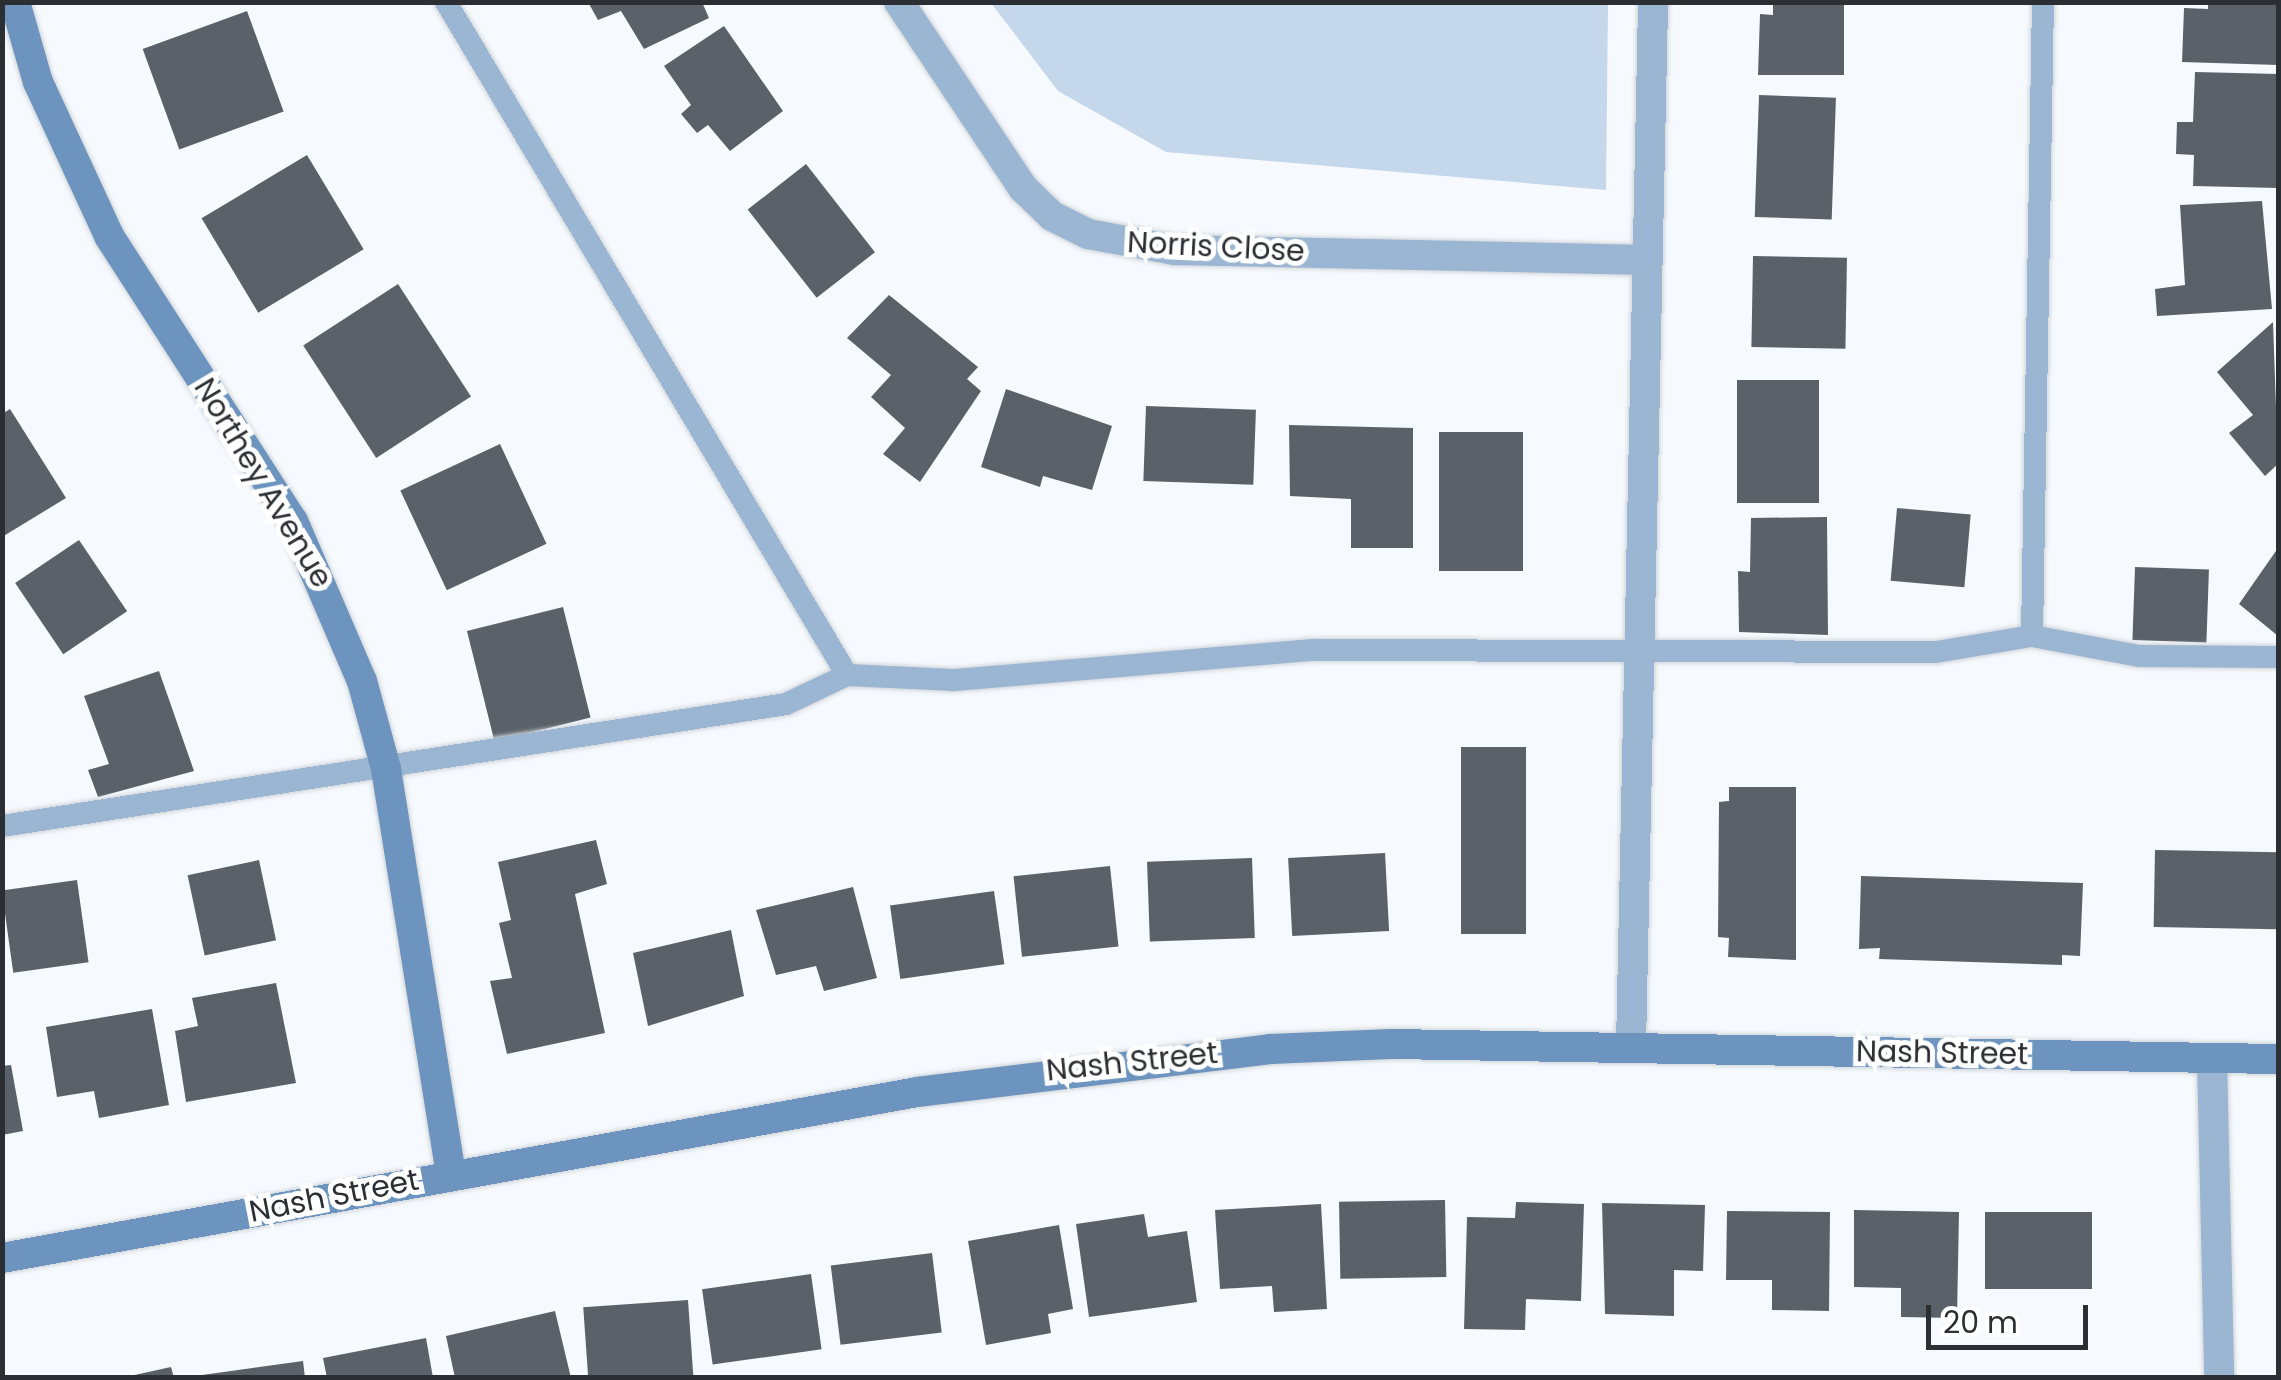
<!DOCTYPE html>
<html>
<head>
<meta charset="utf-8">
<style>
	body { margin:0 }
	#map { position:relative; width:2281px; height:1380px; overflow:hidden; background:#f6fafe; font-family:Poppins,sans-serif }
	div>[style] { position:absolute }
	.green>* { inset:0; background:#c4d7eb }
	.building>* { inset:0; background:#5a6169; transform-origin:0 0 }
	.roads { filter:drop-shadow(0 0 2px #d1d5d9) drop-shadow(0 0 2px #d1d5d9) }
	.lane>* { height:22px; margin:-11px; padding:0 11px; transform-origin:11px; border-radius:11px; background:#9bb6d2 }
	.street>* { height:30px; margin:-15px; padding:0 15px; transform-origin:15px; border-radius:15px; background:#9bb6d2 }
	.secondary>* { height:30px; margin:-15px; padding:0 15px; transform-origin:15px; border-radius:15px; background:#6c94be }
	span { translate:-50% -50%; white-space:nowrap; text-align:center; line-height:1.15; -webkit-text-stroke:10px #fff; paint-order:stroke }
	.street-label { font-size:30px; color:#2b2e32 }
	.frame { position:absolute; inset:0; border:5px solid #2b2e32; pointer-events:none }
	.scale { position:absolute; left:1926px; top:1305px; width:162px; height:45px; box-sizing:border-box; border:5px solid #2b2e32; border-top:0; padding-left:12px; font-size:30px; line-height:35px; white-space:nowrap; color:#2b2e32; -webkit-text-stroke:8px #fff; paint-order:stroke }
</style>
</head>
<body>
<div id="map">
	<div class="green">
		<i style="clip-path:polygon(991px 3px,1608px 3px,1606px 190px,1166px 152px,1058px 91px)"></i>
	</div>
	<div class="building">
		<i style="clip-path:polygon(588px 2px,702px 2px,709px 18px,644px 49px,621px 11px,598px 20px)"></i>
		<i style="clip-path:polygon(1773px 2px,1844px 2px,1844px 75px,1758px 75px,1760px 14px,1773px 15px)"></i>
		<i style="clip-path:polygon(2208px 2px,2278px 2px,2278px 65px,2182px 62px,2184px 8px,2208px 9px)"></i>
		<i style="left:247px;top:11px;width:107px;height:111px;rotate:70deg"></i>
		<i style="clip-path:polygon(724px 26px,783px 111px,730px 151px,708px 125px,697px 133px,681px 114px,691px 105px,664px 66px)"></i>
		<i style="clip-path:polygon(2195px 72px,2278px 74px,2278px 188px,2193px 186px,2194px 155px,2176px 154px,2177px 122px,2193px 122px)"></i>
		<i style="left:1759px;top:95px;width:77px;height:122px;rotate:2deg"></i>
		<i style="left:307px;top:155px;width:110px;height:123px;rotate:59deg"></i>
		<i style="left:806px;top:164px;width:112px;height:74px;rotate:52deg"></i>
		<i style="clip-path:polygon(2262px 201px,2272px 309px,2157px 316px,2155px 289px,2185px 285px,2180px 205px)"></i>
		<i style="left:1753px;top:256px;width:94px;height:91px;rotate:1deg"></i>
		<i style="left:398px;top:284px;width:134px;height:113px;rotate:57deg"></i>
		<i style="clip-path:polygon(889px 295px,978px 367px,967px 379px,981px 391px,920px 482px,883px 454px,905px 428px,871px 397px,891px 375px,847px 338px)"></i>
		<i style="clip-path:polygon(2273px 322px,2278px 464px,2265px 476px,2229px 433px,2253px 415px,2217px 372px)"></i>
		<i style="left:1737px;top:380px;width:82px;height:123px"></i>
		<i style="clip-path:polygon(1006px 389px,1112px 426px,1092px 490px,1043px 476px,1040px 487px,981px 467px)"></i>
		<i style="left:1146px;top:406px;width:110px;height:75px;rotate:2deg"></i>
		<i style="clip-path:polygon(10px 409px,66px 498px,2px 537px,2px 414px)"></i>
		<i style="clip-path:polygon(1289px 425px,1413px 428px,1413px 548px,1351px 548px,1351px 499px,1290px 496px)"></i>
		<i style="left:1439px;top:432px;width:84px;height:139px"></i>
		<i style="left:500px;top:444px;width:110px;height:110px;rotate:65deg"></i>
		<i style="left:1897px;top:508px;width:74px;height:73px;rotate:5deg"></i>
		<i style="clip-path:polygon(1827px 517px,1828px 635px,1739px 632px,1738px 571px,1750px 572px,1751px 518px)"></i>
		<i style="left:79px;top:540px;width:86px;height:77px;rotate:56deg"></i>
		<i style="clip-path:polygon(2278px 548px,2278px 636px,2239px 604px)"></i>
		<i style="left:2135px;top:567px;width:74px;height:73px;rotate:2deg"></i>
		<i style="left:563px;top:607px;width:114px;height:99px;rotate:76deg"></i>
		<i style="clip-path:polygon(159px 671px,194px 771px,98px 797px,88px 770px,109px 764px,84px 696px)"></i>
		<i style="left:1461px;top:747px;width:65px;height:187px"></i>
		<i style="clip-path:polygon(1729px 787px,1796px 787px,1796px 960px,1728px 957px,1729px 938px,1718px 937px,1719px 802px,1729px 801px)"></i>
		<i style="clip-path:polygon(596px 840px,607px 884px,575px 894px,605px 1033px,507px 1054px,490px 981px,512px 978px,499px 923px,511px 920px,498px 862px)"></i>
		<i style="left:2155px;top:850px;width:123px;height:77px;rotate:1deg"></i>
		<i style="left:1385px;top:853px;width:78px;height:97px;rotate:87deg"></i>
		<i style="left:1252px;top:858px;width:80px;height:105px;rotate:88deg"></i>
		<i style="left:259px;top:860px;width:82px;height:73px;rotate:78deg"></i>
		<i style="left:1110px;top:866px;width:81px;height:97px;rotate:84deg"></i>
		<i style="clip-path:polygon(1861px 876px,2083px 883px,2080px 956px,2062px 955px,2062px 965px,1879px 959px,1880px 948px,1859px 949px)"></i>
		<i style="left:77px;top:880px;width:83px;height:76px;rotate:82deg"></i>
		<i style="clip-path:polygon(853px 887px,877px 978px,824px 991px,816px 966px,776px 975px,756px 910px)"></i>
		<i style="left:994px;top:891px;width:74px;height:105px;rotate:82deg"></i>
		<i style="clip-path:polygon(731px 930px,744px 996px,648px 1026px,633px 953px)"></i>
		<i style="clip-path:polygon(276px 983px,296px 1083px,186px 1102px,175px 1031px,198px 1026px,192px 998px)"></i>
		<i style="clip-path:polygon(152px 1009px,169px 1105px,99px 1118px,94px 1091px,57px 1097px,46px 1027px)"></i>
		<i style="clip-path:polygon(11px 1065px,23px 1131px,2px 1135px,2px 1066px)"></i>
		<i style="left:1445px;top:1200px;width:77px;height:106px;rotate:89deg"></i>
		<i style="clip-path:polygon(1516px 1202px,1584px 1204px,1581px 1301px,1526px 1299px,1525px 1330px,1464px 1329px,1467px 1217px,1515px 1218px)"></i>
		<i style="clip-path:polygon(1602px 1203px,1705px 1205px,1703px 1271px,1674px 1270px,1674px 1316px,1605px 1314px)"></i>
		<i style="clip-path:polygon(1321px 1204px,1327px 1309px,1274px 1312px,1272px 1286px,1220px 1289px,1215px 1210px)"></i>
		<i style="clip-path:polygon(1854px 1210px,1959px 1212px,1957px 1318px,1901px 1317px,1901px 1288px,1854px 1287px)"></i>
		<i style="clip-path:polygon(1727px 1211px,1830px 1212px,1829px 1311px,1772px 1310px,1772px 1280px,1726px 1280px)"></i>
		<i style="left:1985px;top:1212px;width:107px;height:77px"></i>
		<i style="clip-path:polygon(1144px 1214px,1148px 1237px,1187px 1231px,1197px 1302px,1089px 1317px,1076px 1224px)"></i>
		<i style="clip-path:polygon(1059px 1225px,1073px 1309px,1048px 1314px,1051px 1333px,986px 1345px,968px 1241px)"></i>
		<i style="left:932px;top:1253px;width:80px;height:102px;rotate:83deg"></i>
		<i style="left:811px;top:1274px;width:76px;height:110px;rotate:82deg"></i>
		<i style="left:688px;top:1300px;width:78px;height:105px;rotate:86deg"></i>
		<i style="clip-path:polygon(555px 1311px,571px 1378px,455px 1378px,446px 1336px)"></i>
		<i style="clip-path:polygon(426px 1338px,433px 1378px,327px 1378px,323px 1358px)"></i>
		<i style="clip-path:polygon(303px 1361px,305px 1378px,202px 1378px,202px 1375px)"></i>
		<i style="clip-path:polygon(171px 1367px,174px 1378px,131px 1378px,130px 1376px)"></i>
	</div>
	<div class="roads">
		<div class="lane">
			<i style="left:446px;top:2px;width:783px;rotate:59.21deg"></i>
			<i style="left:2032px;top:636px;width:634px;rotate:-89.01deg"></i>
			<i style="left:2px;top:826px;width:793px;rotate:-8.84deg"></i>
			<i style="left:786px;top:704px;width:68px;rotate:-25.4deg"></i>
			<i style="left:847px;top:675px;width:107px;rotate:2.7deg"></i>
			<i style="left:954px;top:680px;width:361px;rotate:-4.8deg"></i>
			<i style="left:1314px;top:650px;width:622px;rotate:0.18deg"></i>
			<i style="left:1936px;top:652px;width:97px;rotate:-9.5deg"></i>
			<i style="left:2032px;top:636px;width:109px;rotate:10.6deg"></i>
			<i style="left:2139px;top:656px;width:139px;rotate:0.4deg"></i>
		</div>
		<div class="street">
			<i style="left:899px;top:2px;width:224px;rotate:56.3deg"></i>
			<i style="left:1023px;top:188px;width:40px;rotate:44deg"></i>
			<i style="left:1052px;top:216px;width:40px;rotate:26.6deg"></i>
			<i style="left:1088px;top:234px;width:88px;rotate:10.4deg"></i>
			<i style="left:1175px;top:250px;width:472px;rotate:1.2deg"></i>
			<i style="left:1631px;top:1047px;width:1045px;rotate:-88.79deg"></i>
			<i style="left:2212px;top:1058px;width:320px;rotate:88.7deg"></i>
		</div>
		<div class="secondary">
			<i style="left:15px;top:2px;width:83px;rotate:74deg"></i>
			<i style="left:38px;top:82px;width:170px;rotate:65.2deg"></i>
			<i style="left:109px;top:236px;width:339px;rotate:57.2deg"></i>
			<i style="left:293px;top:521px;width:174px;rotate:66.7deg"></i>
			<i style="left:362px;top:681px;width:91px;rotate:74.7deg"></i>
			<i style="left:386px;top:769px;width:410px;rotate:80.9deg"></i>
			<i style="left:2px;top:1258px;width:930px;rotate:-10.28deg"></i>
			<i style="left:917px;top:1092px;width:356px;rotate:-6.9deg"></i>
			<i style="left:1270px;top:1049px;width:121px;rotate:-2.4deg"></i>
			<i style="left:1391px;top:1044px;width:887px;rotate:0.97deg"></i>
		</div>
	</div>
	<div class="street-label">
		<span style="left:1216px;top:247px;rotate:3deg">Norris Close</span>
		<span style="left:263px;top:483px;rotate:59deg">Northey Avenue</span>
		<span style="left:1942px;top:1053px;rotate:1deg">Nash Street</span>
		<span style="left:1132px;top:1062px;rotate:-6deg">Nash Street</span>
		<span style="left:334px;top:1196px;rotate:-11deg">Nash Street</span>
	</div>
	<div class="frame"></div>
	<div class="scale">20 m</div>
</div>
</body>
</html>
